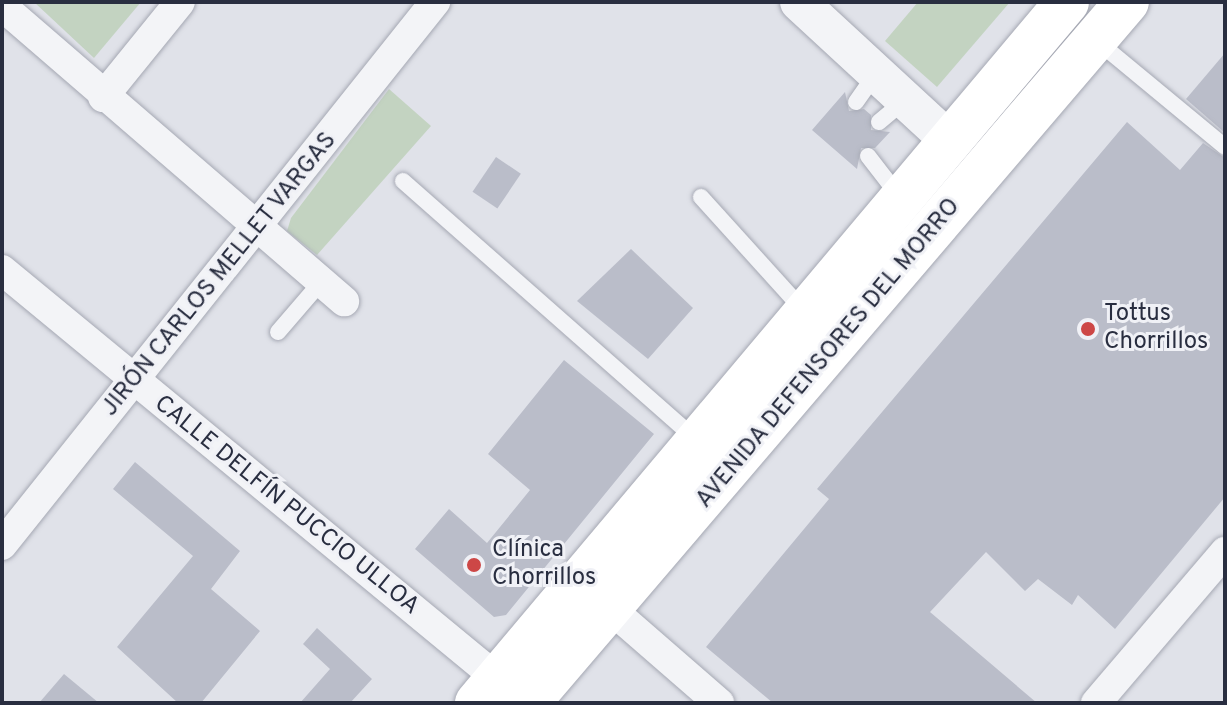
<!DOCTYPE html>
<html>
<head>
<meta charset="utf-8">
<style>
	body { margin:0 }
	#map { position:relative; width:1227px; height:705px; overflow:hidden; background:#e0e2e9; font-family:Overpass,sans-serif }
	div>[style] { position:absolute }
	.green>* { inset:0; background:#c3d3c1 }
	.building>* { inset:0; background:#babdc9; transform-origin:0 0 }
	.roads { filter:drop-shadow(0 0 2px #a5a8b3) drop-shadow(0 0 2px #a5a8b3) }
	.service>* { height:16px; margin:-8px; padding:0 8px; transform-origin:8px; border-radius:8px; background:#f3f4f7 }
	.minor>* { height:30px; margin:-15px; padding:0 15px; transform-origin:15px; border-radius:15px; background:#f3f4f7 }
	.tertiary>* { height:38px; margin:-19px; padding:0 19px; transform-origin:19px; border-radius:19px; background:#f3f4f7 }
	.primary>* { height:44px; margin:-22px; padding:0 22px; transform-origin:22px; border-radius:22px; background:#fff }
	.dots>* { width:22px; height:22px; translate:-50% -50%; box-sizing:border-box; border:4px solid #f0f1f6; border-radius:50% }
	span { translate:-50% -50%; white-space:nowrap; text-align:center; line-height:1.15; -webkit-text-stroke:6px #f0f1f6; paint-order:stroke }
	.street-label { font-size:24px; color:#292e40 }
	.poi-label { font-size:24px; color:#292e40 }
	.left { translate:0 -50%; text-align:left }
	.frame { position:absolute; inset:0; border:4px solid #292e40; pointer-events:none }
</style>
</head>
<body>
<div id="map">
	<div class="green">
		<i style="clip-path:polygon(34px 2px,141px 2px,94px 58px)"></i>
		<i style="clip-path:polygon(918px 2px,1010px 2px,937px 87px,885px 41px)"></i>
		<i style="clip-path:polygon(389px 89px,431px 126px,317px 255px,287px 231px,291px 218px)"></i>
	</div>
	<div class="building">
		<i style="clip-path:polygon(1225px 53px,1225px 133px,1186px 99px)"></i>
		<i style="clip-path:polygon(845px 92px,849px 111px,864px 109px,871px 115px,871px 130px,890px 132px,875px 148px,861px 148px,857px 169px,812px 130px)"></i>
		<i style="clip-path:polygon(1127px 122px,1180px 170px,1203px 143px,1225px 158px,1225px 497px,1115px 629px,1078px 595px,1072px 605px,1038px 579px,1025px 591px,986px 552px,930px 612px,1037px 703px,773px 703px,706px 647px,829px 499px,817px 489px)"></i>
		<i style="left:496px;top:157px;width:30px;height:42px;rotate:34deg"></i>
		<i style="clip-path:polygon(631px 249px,693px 308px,648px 359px,577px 301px)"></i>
		<i style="clip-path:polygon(564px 360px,654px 434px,506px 615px,494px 617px,415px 549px,449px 509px,487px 543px,530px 490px,488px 454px)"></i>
		<i style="clip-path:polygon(135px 462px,240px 551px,211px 589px,260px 631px,201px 703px,178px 703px,117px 647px,193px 556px,113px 489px)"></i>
		<i style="clip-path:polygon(317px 628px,372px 679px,350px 703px,300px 703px,330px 669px,303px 644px)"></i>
		<i style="clip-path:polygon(64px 674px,99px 703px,39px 703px)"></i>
	</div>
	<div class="roads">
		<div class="service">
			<i style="left:1097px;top:41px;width:166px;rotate:39.6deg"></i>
			<i style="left:856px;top:102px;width:35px;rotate:-55deg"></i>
			<i style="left:879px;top:122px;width:34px;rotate:-40deg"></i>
			<i style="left:868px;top:156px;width:51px;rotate:52.2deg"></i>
			<i style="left:403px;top:181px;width:390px;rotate:41.4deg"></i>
			<i style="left:701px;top:197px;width:155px;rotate:47.9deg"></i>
			<i style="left:278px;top:332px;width:66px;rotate:-49.3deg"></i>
		</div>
		<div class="minor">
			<i style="left:2px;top:6px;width:452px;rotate:40.8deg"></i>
			<i style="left:103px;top:97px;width:122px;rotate:-51deg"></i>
			<i style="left:2px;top:270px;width:643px;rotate:39.51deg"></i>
			<i style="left:2px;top:545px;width:695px;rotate:-51.43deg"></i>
			<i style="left:597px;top:597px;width:162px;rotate:41deg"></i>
			<i style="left:1096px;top:703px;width:199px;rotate:-49.5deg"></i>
		</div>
		<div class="tertiary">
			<i style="left:799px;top:2px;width:208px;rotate:42.7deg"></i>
		</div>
		<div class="primary">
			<i style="left:477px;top:703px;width:916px;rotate:-49.91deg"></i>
			<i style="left:528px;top:703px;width:922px;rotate:-49.49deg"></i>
		</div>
	</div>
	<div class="dots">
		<i style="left:1088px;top:329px;background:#cd4746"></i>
		<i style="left:474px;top:565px;background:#cd4746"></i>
	</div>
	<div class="street-label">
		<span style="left:220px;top:275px;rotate:-51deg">JIRÓN CARLOS MELLET VARGAS</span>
		<span style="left:829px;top:354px;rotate:-50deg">AVENIDA DEFENSORES DEL MORRO</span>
		<span style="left:286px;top:506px;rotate:39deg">CALLE DELFÍN PUCCIO ULLOA</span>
	</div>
	<div class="poi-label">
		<span class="left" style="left:1104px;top:329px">Tottus<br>Chorrillos</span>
		<span class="left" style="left:492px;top:565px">Clínica<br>Chorrillos</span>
	</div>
	<div class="frame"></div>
</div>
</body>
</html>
